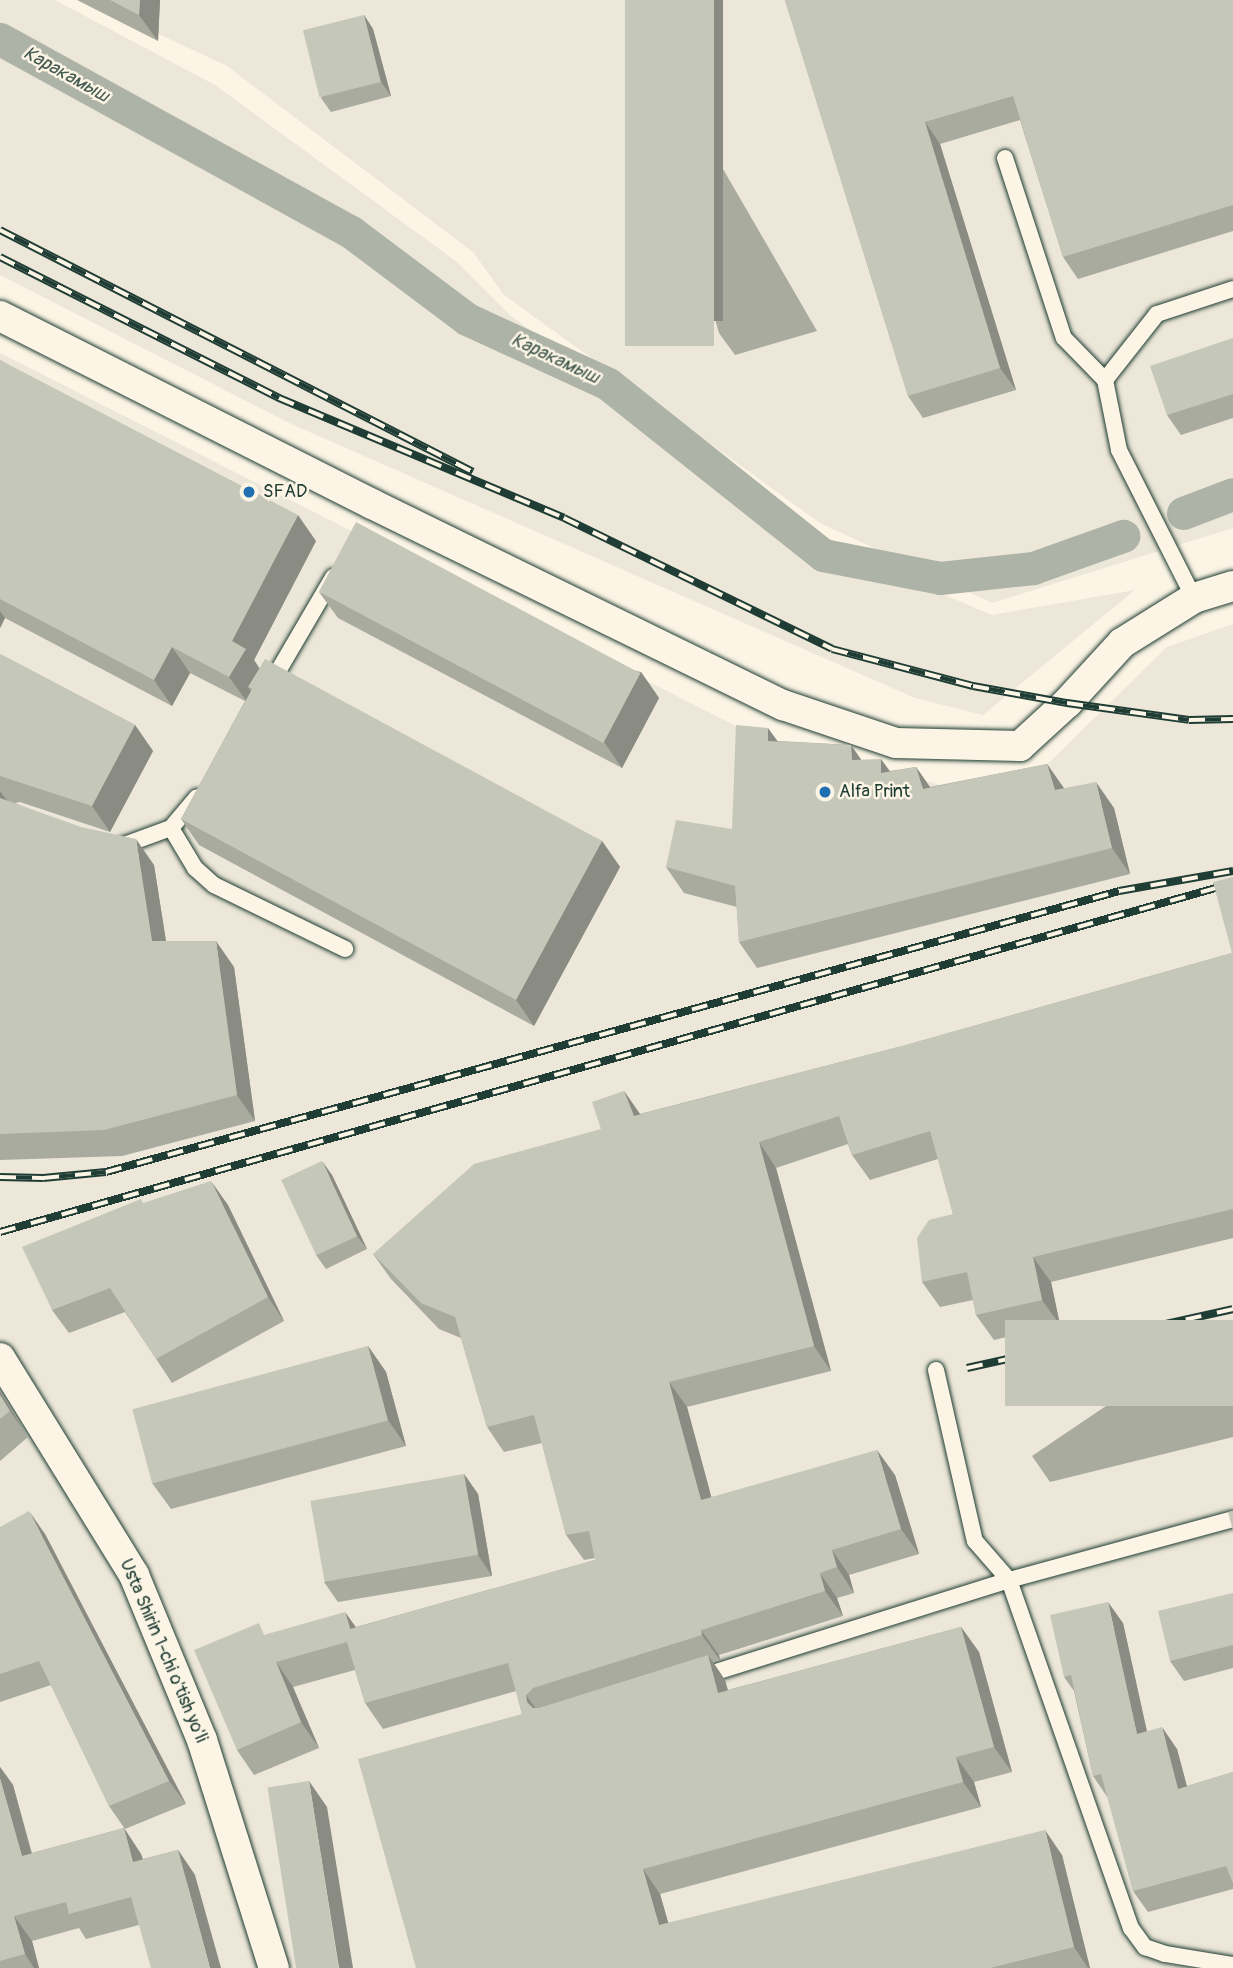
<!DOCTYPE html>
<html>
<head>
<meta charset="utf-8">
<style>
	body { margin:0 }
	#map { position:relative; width:1233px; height:1968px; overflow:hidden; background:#fcf5e5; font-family:Pangolin,sans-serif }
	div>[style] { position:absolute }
	.built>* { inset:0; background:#ece7d8 }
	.canal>* { height:33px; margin:-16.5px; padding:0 16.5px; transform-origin:16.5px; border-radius:16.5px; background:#aeb3a7 }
	.roads { filter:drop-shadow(0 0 2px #1f3d34) drop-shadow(0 0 2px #1f3d34) }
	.lane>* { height:16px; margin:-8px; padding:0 8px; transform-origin:8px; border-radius:8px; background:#fcf5e5 }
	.street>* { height:30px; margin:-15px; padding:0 15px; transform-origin:15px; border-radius:15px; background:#fcf5e5 }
	.rail>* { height:8px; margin-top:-4px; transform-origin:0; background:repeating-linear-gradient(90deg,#fcf5e5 0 16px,#1f3d34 0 32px); box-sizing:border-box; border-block:2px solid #1f3d34 }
	.wall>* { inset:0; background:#a9ab9f }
	.shaded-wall>* { inset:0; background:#8a8b82; transform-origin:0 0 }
	.building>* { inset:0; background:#c5c7b9; transform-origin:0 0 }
	.dots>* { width:19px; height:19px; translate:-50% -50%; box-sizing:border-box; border:4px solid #fcf5e5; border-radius:50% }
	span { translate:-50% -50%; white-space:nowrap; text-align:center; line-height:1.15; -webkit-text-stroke:5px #fcf5e5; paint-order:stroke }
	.poi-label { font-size:18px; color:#1f3d34 }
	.left { translate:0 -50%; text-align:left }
	.street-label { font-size:18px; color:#1f3d34 }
	.water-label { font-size:19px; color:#435a51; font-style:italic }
</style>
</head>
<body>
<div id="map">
	<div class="built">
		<i style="clip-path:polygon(0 0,55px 0,215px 85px,457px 262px,511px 316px,824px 544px,992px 615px,1135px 590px,983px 715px,915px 698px,289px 423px,0 275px)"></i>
		<i style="clip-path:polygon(86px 0,1233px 0,1233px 528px,992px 603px,820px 523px,504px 295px,473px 252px,227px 66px)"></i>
		<i style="clip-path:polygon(0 353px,750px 733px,948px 787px,1032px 779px,1167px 647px,1233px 624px,1233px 1968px,0 1968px)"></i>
	</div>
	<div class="canal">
		<i style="left:0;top:39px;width:401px;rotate:28.8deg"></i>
		<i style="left:351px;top:232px;width:145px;rotate:36.9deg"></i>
		<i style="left:467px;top:319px;width:155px;rotate:24.7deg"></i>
		<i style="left:608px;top:384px;width:275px;rotate:38.5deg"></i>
		<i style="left:823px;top:555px;width:119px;rotate:11.1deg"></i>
		<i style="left:940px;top:578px;width:94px;rotate:-6.1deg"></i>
		<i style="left:1033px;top:568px;width:96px;rotate:-19.6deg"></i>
		<i style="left:1183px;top:513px;width:53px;rotate:-20.8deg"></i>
	</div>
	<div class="roads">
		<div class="lane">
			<i style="left:1005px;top:158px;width:189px;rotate:71.9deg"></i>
			<i style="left:1064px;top:338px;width:59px;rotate:45.7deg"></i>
			<i style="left:1194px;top:598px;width:166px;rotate:-116.9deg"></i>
			<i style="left:1119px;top:450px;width:71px;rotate:-101.3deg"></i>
			<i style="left:1105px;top:380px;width:84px;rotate:-51.8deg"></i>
			<i style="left:1157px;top:314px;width:80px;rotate:-18.2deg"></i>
			<i style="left:270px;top:685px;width:125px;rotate:-59.7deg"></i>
			<i style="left:171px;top:828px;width:47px;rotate:59deg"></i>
			<i style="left:195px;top:868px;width:25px;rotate:42deg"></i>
			<i style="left:214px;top:885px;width:146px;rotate:26deg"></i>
			<i style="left:119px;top:847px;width:55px;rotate:-20.1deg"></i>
			<i style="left:171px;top:828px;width:40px;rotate:-50deg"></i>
			<i style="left:936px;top:1370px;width:175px;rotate:77.2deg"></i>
			<i style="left:975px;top:1541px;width:52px;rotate:48.9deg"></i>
			<i style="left:1009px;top:1580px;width:369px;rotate:70.7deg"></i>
			<i style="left:1131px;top:1928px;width:24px;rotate:54deg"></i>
			<i style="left:1145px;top:1947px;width:21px;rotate:19deg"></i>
			<i style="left:1165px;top:1954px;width:69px;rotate:9.2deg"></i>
			<i style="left:700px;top:1677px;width:324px;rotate:-17.4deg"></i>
			<i style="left:1009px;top:1580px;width:232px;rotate:-15.2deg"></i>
		</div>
		<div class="street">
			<i style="left:0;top:316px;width:417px;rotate:26.8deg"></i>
			<i style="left:372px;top:504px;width:458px;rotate:26.1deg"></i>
			<i style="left:783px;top:705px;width:119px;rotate:18.6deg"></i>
			<i style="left:896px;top:743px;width:124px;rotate:1.4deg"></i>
			<i style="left:1020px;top:746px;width:64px;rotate:-42.5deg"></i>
			<i style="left:1067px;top:703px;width:81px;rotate:-47.5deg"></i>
			<i style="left:1122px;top:643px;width:85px;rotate:-32deg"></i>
			<i style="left:1194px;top:598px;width:41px;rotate:-17.1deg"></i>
			<i style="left:0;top:1358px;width:255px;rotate:58.3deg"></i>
			<i style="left:134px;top:1575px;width:178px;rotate:67.6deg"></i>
			<i style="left:202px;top:1740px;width:239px;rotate:72.5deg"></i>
		</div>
	</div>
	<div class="rail">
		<i style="left:0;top:230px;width:531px;rotate:27.1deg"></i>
		<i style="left:0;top:257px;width:313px;rotate:26.8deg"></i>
		<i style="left:279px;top:398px;width:309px;rotate:22.8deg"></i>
		<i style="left:564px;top:518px;width:298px;rotate:26deg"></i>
		<i style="left:832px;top:649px;width:146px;rotate:14.7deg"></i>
		<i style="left:973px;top:686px;width:96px;rotate:10.3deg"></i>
		<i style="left:1067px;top:703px;width:123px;rotate:7.9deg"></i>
		<i style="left:1189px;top:720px;width:44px;rotate:-1.3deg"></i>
		<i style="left:0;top:1177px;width:43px;rotate:1.3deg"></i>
		<i style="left:43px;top:1178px;width:63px;rotate:-5.4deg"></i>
		<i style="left:106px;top:1172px;width:1051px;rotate:-15.5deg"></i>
		<i style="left:1119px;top:891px;width:116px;rotate:-10deg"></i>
		<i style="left:0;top:1232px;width:1281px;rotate:-15.8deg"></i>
		<i style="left:967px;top:1368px;width:272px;rotate:-12.5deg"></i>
	</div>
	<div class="wall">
		<i style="clip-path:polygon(77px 0,160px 0,158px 41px)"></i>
		<i style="clip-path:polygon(625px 0,817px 331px,735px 355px,719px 333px)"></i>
		<i style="clip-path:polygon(785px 0,1233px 0,1233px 231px,1078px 279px,1063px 257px,1020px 120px,940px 144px,1016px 390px,923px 418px,908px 396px)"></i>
		<i style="clip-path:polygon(364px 15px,373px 29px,391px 96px,331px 112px,321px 98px)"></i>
		<i style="clip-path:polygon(1233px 338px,1233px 418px,1181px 435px,1167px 415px)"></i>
		<i style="clip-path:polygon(0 360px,316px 541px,254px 660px,259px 668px,602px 841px,620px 867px,534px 1026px,199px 845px,181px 819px,245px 701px,190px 673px,172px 706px,5px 618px,0 628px)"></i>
		<i style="clip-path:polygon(319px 592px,641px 672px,659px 698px,622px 768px,338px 618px)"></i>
		<i style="clip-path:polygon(0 654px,135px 725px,153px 751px,110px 832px,20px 802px,15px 803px,154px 865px,166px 941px,234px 967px,255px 1121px,122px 1156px,0 1160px)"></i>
		<i style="clip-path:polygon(778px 741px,851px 745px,861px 760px,890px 771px,916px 767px,930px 787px,1047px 764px,1064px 788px,1114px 808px,1130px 874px,757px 968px,739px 942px,737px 907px,684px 893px,666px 867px,732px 829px)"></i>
		<i style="clip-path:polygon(1233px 877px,1233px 1238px,1051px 1282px,1060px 1325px,994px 1340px,976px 1315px,973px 1300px,940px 1307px,922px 1282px,953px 1214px,938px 1159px,870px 1180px,852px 1155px,848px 1144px,776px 1168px,831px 1371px,687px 1407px,711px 1497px,895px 1475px,919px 1554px,849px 1575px,854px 1593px,837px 1598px,843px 1616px,719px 1655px,720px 1660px,713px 1662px,725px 1680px,728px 1690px,961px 1627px,979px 1652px,1012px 1772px,974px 1782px,981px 1807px,660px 1894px,668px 1923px,1062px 1855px,1090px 1968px,416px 1968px,522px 1714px,516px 1691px,383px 1729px,365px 1703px,355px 1670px,293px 1687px,319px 1748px,254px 1775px,237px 1750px,267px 1634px,356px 1627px,595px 1560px,595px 1558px,584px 1560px,566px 1535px,542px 1443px,504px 1452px,487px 1427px,461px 1338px,439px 1329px,391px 1279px,373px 1254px,601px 1129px,624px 1091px,640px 1114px,906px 1045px,1232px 953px)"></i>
		<i style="clip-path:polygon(332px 1175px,367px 1249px,326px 1269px,316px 1255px)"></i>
		<i style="clip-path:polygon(143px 1203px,228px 1205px,284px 1321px,172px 1383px,125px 1312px,69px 1333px,52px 1310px)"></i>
		<i style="clip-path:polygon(1233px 1320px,1233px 1437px,1050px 1482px,1032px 1456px)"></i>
		<i style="clip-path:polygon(368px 1346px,386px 1372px,406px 1446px,171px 1509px,152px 1483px)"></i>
		<i style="clip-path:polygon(0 1391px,28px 1437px,0 1461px)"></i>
		<i style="clip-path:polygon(464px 1474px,478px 1494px,492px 1576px,338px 1602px,324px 1582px)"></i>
		<i style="clip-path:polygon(0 1527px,45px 1534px,186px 1804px,125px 1829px,109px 1806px,51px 1685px,0 1702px)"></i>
		<i style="clip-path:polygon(1233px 1593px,1233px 1668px,1184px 1681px,1170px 1661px)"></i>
		<i style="clip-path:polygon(1123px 1623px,1147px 1731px,1177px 1749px,1187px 1786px,1233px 1772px,1233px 1889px,1148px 1912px,1133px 1891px,1108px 1798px,1093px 1776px,1074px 1691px,1064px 1677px)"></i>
		<i style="clip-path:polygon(0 1767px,13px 1785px,32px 1853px,124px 1828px,141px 1854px,143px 1859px,178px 1850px,195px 1875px,139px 1925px,86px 1939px,79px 1928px,32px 1941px,39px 1968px,0 1968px)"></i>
	</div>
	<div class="shaded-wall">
		<i style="clip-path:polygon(140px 0,160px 0,158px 41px,139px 15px)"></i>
		<i style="left:714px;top:0;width:9px;height:321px"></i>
		<i style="clip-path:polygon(364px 15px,373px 29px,391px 96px,381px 82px)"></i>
		<i style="clip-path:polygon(925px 122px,940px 144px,1016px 390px,1000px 368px)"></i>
		<i style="clip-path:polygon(298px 515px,316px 541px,254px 660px,264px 675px,252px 689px,248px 687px,253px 694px,248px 703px,229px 677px,232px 641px)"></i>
		<i style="clip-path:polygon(0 611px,5px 618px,0 628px)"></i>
		<i style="clip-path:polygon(172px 647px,190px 673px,172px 706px,154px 680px)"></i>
		<i style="clip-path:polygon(641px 672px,659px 698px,622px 768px,604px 742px)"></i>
		<i style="clip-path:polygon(135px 725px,153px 751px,110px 832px,92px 806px)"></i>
		<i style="clip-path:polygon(768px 728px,787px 754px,768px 741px)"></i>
		<i style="clip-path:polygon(851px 745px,869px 771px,852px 760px)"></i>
		<i style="clip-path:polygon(881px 759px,900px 785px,881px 773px)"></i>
		<i style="clip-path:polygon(1047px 764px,1065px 790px,1055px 790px)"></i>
		<i style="clip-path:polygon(916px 767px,934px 793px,923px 789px)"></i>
		<i style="clip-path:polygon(1096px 782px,1114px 808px,1130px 874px,1112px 848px)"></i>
		<i style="clip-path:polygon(0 791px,10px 805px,0 805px)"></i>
		<i style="clip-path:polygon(136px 839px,154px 865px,170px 967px,152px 941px)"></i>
		<i style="clip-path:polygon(602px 841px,620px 867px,534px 1026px,516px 1000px)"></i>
		<i style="clip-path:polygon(216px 941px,234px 967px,255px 1121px,237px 1095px)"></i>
		<i style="clip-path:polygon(624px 1091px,642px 1117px,634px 1116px)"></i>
		<i style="clip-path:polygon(759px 1142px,776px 1168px,831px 1371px,814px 1346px)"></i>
		<i style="clip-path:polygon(322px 1161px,332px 1175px,367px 1249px,357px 1236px)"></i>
		<i style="clip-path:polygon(211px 1181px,228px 1205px,284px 1321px,268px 1297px)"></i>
		<i style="clip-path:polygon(1033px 1257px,1051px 1282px,1060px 1325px,1042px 1300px)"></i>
		<i style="clip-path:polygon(368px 1346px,386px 1372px,406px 1446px,388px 1420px)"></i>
		<i style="clip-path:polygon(669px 1382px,687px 1407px,719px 1525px,701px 1500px)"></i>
		<i style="clip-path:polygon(0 1391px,28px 1437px,10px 1411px,0 1395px)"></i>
		<i style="clip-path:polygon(877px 1450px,895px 1475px,919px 1554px,901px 1529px)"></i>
		<i style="clip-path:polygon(464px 1474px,478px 1494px,492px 1576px,478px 1555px)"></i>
		<i style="clip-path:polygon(29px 1511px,45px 1534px,186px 1804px,169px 1781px)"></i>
		<i style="clip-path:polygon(832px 1550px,849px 1575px,854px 1593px,837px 1567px)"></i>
		<i style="clip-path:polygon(820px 1573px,837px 1598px,843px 1616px,825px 1591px)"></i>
		<i style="clip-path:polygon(1108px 1602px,1123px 1623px,1152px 1755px,1137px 1734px)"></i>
		<i style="clip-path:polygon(345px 1612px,363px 1637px,350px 1629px)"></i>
		<i style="clip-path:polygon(961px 1627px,979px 1652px,1012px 1772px,994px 1747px)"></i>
		<i style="clip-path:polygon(701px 1630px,719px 1655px,720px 1660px,702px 1635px)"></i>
		<i style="clip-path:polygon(708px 1655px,725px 1680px,735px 1718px,718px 1693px)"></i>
		<i style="clip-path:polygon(276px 1662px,293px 1687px,319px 1748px,301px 1722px)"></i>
		<i style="clip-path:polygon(526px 1695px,544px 1720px,527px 1702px)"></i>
		<i style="clip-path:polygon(1162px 1727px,1177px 1749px,1193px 1810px,1178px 1789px)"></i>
		<i style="clip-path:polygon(956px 1757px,974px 1782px,981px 1807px,963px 1782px)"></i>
		<i style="clip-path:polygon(0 1767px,13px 1785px,39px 1882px,22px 1856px,0 1778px)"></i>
		<i style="clip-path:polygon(309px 1781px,327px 1807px,353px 1968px,339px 1968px)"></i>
		<i style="clip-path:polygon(124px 1828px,141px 1854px,151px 1887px,133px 1862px)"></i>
		<i style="clip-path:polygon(1045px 1830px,1062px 1855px,1090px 1968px,1088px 1968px,1074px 1947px)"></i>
		<i style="clip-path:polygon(178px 1850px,195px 1875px,221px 1968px,210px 1968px)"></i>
		<i style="clip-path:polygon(643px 1869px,660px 1894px,676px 1950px,659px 1925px)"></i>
		<i style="clip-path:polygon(14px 1916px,32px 1941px,39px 1968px,34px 1968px,25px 1954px)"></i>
	</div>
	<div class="building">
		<i style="clip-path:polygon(110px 0,140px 0,139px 15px)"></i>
		<i style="left:625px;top:0;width:89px;height:346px"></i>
		<i style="clip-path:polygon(785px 0,1233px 0,1233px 205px,1063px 257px,1013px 96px,925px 122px,1000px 368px,908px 396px)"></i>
		<i style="left:364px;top:15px;width:69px;height:63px;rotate:76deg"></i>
		<i style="clip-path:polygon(1233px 338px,1233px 394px,1167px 415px,1150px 366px)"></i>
		<i style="clip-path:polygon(0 360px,298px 515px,232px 641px,246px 649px,229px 677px,172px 647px,154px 680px,0 599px)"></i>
		<i style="left:356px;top:522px;width:322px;height:79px;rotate:28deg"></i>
		<i style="clip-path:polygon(0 654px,135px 725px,92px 806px,0 776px)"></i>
		<i style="clip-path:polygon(265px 659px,602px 841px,516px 1000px,181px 819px,252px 689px,248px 687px)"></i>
		<i style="clip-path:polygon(736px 725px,768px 728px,768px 741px,851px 745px,852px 760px,881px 759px,881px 773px,916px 767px,923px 789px,1047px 764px,1055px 790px,1096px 782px,1112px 848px,739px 942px,735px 886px,666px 867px,676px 820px,732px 829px)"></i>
		<i style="clip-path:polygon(0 798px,81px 827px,136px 839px,152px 941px,216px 941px,237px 1095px,104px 1130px,0 1134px)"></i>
		<i style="clip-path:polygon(1233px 877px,1233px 1209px,1033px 1257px,1042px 1300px,976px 1315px,967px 1272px,922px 1282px,917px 1238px,929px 1220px,953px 1214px,930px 1131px,852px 1155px,839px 1116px,759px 1142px,814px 1346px,669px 1382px,701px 1500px,877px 1450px,901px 1529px,832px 1550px,837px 1567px,820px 1573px,825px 1591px,701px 1630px,702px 1635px,533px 1688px,526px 1695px,527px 1702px,533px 1708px,539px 1708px,708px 1655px,718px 1693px,961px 1627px,994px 1747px,956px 1757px,963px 1782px,643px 1869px,659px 1925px,1045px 1830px,1074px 1947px,990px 1968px,416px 1968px,358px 1759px,522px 1714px,508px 1663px,365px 1703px,347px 1642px,276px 1662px,301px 1722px,237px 1750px,194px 1650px,259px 1623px,264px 1635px,345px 1612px,350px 1629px,595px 1560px,589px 1531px,566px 1535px,534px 1415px,487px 1427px,455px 1317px,421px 1303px,373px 1254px,474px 1164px,601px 1129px,592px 1102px,624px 1091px,634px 1116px,906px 1045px,1232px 953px,1213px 882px)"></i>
		<i style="left:322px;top:1161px;width:83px;height:45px;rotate:65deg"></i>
		<i style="clip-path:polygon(211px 1181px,268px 1297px,156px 1359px,110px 1288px,52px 1310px,22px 1247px,141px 1199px,143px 1203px)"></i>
		<i style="left:1233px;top:1320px;width:86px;height:228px;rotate:90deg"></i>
		<i style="left:368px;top:1346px;width:77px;height:244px;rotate:75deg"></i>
		<i style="clip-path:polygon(0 1395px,10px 1411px,0 1419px)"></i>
		<i style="left:464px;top:1474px;width:82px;height:156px;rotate:80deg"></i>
		<i style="clip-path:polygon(29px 1511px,169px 1781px,109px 1806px,39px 1661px,0 1674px,0 1527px)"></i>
		<i style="clip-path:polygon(1233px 1511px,1233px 1531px,1228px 1512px)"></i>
		<i style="clip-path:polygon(1233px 1593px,1233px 1645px,1170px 1661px,1158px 1611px)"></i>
		<i style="clip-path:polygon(1108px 1602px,1137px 1734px,1162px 1727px,1178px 1789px,1233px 1772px,1233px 1883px,1226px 1866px,1133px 1891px,1101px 1774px,1093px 1776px,1071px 1675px,1064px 1677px,1050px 1615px)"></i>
		<i style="clip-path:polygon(0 1778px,22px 1856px,124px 1828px,133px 1862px,178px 1850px,210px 1968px,151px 1968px,131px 1897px,69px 1914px,66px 1902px,14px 1916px,25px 1954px,0 1961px)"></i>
		<i style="left:309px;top:1781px;width:189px;height:42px;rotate:81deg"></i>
	</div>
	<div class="dots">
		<i style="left:249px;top:492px;background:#1f6fb2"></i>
		<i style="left:825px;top:792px;background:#1f6fb2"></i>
	</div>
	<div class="poi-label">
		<span class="left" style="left:263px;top:492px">SFAD</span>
		<span class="left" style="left:839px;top:792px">Alfa Print</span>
	</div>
	<div class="street-label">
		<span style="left:163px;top:1651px;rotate:67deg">Usta Shirin 1-chi o'tish yo'li</span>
	</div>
	<div class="water-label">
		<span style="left:66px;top:75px;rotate:29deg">Каракамыш</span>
		<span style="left:555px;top:359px;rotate:25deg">Каракамыш</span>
	</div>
</div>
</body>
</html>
